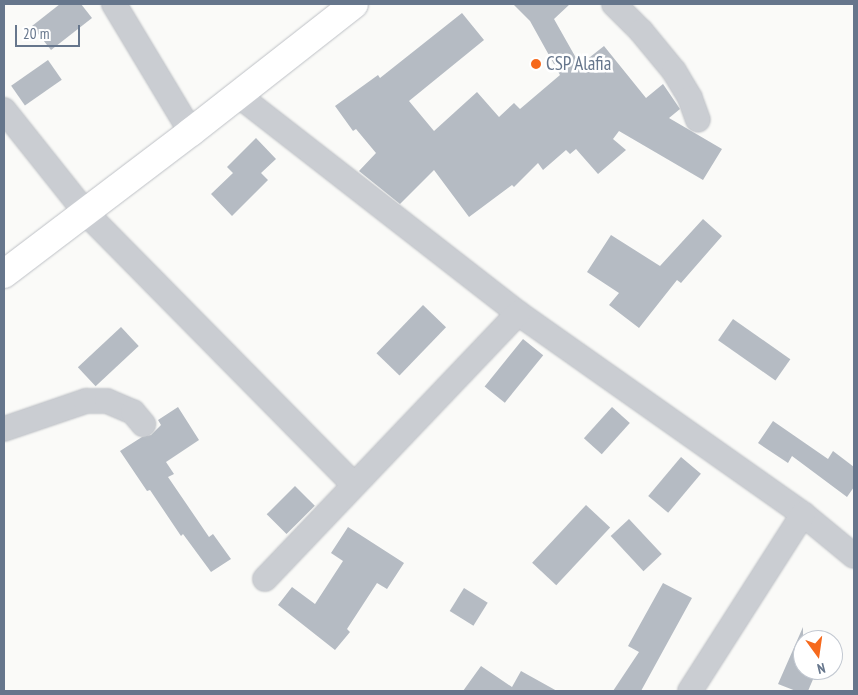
<!DOCTYPE html>
<html>
<head>
<meta charset="utf-8">
<style>
	body { margin:0 }
	#map { position:relative; width:858px; height:695px; overflow:hidden; background:#fafaf8; font-family:"PT Sans Narrow",sans-serif }
	div>[style] { position:absolute }
	.building>* { inset:0; background:#b5bbc3; transform-origin:0 0 }
	.roads { filter:drop-shadow(0 0 1px #bdc0c5) drop-shadow(0 0 1px #bdc0c5) }
	.minor>* { height:24px; margin:-12px; padding:0 12px; transform-origin:12px; border-radius:12px; background:#cacdd2 }
	.primary>* { height:28px; margin:-14px; padding:0 14px; transform-origin:14px; border-radius:14px; background:#fff }
	.dots>* { width:14px; height:14px; translate:-50% -50%; box-sizing:border-box; border:2px solid #fff; border-radius:50% }
	span { translate:-50% -50%; white-space:nowrap; text-align:center; line-height:1.15; -webkit-text-stroke:5px #fff; paint-order:stroke }
	.poi-label { font-size:19px; color:#66768c }
	.left { translate:0 -50%; text-align:left }
	.frame { position:absolute; inset:0; border:5px solid #66768c; pointer-events:none }
	.north { position:absolute; left:793px; top:630px; width:50px; height:50px; box-sizing:border-box; background:#fff; border:1px solid #c2c8d1; border-radius:50%; rotate:166deg; font-size:14px; font-weight:700; line-height:20px; text-align:center; color:#66768c }
	.north::after { content:''; display:block; margin:auto; width:18px; height:22px; background:#f6691c; clip-path:polygon(50% 0,100% 100%,50% 72%,0 100%) }
	.scale { position:absolute; left:15px; top:25px; width:65px; height:22px; box-sizing:border-box; border:2px solid #66768c; border-top:0; padding-left:6px; font-size:15px; line-height:18px; white-space:nowrap; color:#66768c; -webkit-text-stroke:4px #fff; paint-order:stroke }
</style>
</head>
<body>
<div id="map">
	<div class="building">
		<i style="clip-path:polygon(60px 4px,81px 4px,92px 18px,51px 50px,32px 26px)"></i>
		<i style="clip-path:polygon(513px 4px,570px 4px,554px 19px,580px 65px,604px 46px,646px 98px,663px 84px,680px 109px,669px 118px,722px 149px,703px 180px,619px 131px,613px 139px,626px 150px,598px 174px,576px 149px,570px 154px,566px 150px,543px 170px,538px 163px,514px 187px,512px 185px,469px 217px,434px 170px,400px 204px,359px 171px,376px 153px,356px 129px,353px 131px,335px 106px,378px 75px,380px 78px,462px 13px,484px 40px,409px 101px,434px 131px,477px 92px,499px 117px,514px 103px,520px 109px,560px 75px,530px 21px)"></i>
		<i style="left:48px;top:60px;width:24px;height:45px;rotate:55deg"></i>
		<i style="clip-path:polygon(256px 138px,276px 159px,261px 173px,268px 180px,232px 216px,211px 194px,233px 173px,227px 167px)"></i>
		<i style="clip-path:polygon(703px 219px,722px 236px,681px 283px,677px 280px,639px 328px,609px 305px,619px 293px,587px 272px,611px 235px,660px 266px)"></i>
		<i style="left:423px;top:305px;width:32px;height:67px;rotate:44deg"></i>
		<i style="left:733px;top:319px;width:70px;height:26px;rotate:35deg"></i>
		<i style="left:121px;top:327px;width:26px;height:59px;rotate:47deg"></i>
		<i style="left:523px;top:339px;width:26px;height:61px;rotate:39deg"></i>
		<i style="clip-path:polygon(178px 407px,199px 440px,166px 462px,174px 474px,168px 477px,209px 537px,213px 534px,231px 559px,211px 572px,183px 534px,181px 536px,150px 490px,147px 491px,120px 451px,142px 437px,151px 435px,161px 425px,158px 420px)"></i>
		<i style="left:612px;top:407px;width:24px;height:42px;rotate:42deg"></i>
		<i style="clip-path:polygon(773px 421px,828px 459px,833px 451px,854px 467px,854px 487px,847px 497px,792px 456px,788px 463px,758px 443px)"></i>
		<i style="left:681px;top:457px;width:26px;height:51px;rotate:40deg"></i>
		<i style="left:295px;top:486px;width:28px;height:40px;rotate:45deg"></i>
		<i style="left:586px;top:505px;width:33px;height:79px;rotate:43deg"></i>
		<i style="left:629px;top:519px;width:48px;height:25px;rotate:47deg"></i>
		<i style="clip-path:polygon(348px 527px,404px 563px,387px 589px,377px 583px,347px 629px,350px 632px,335px 650px,278px 605px,292px 587px,315px 604px,343px 561px,331px 553px)"></i>
		<i style="clip-path:polygon(663px 583px,692px 598px,641px 691px,613px 691px,639px 652px,628px 646px)"></i>
		<i style="left:464px;top:588px;width:28px;height:27px;rotate:32deg"></i>
		<i style="clip-path:polygon(803px 627px,803px 670px,817px 670px,808px 691px,796px 691px,778px 684px)"></i>
		<i style="clip-path:polygon(481px 666px,512px 687px,521px 671px,557px 691px,463px 691px)"></i>
	</div>
	<div class="roads">
		<div class="minor">
			<i style="left:114px;top:4px;width:149px;rotate:59deg"></i>
			<i style="left:614px;top:4px;width:38px;rotate:45deg"></i>
			<i style="left:641px;top:31px;width:52px;rotate:50.5deg"></i>
			<i style="left:674px;top:71px;width:31px;rotate:59deg"></i>
			<i style="left:690px;top:98px;width:23px;rotate:70deg"></i>
			<i style="left:238px;top:95px;width:355px;rotate:37.9deg"></i>
			<i style="left:518px;top:313px;width:349px;rotate:35.2deg"></i>
			<i style="left:803px;top:514px;width:66px;rotate:39.5deg"></i>
			<i style="left:4px;top:110px;width:130px;rotate:51.5deg"></i>
			<i style="left:85px;top:212px;width:383px;rotate:45.4deg"></i>
			<i style="left:4px;top:429px;width:87px;rotate:-18.9deg"></i>
			<i style="left:86px;top:401px;width:21px"></i>
			<i style="left:107px;top:401px;width:28px;rotate:23deg"></i>
			<i style="left:133px;top:412px;width:16px;rotate:50deg"></i>
			<i style="left:265px;top:579px;width:367px;rotate:-46.4deg"></i>
			<i style="left:690px;top:691px;width:210px;rotate:-57.4deg"></i>
		</div>
		<div class="primary">
			<i style="left:4px;top:274px;width:235px;rotate:-37.2deg"></i>
			<i style="left:191px;top:132px;width:207px;rotate:-38.1deg"></i>
		</div>
	</div>
	<div class="dots">
		<i style="left:536px;top:64px;background:#f6691c"></i>
	</div>
	<div class="poi-label">
		<span class="left" style="left:546px;top:64px">CSP Alafia</span>
	</div>
	<div class="frame"></div>
	<div class="north">N</div>
	<div class="scale">20 m</div>
</div>
</body>
</html>
